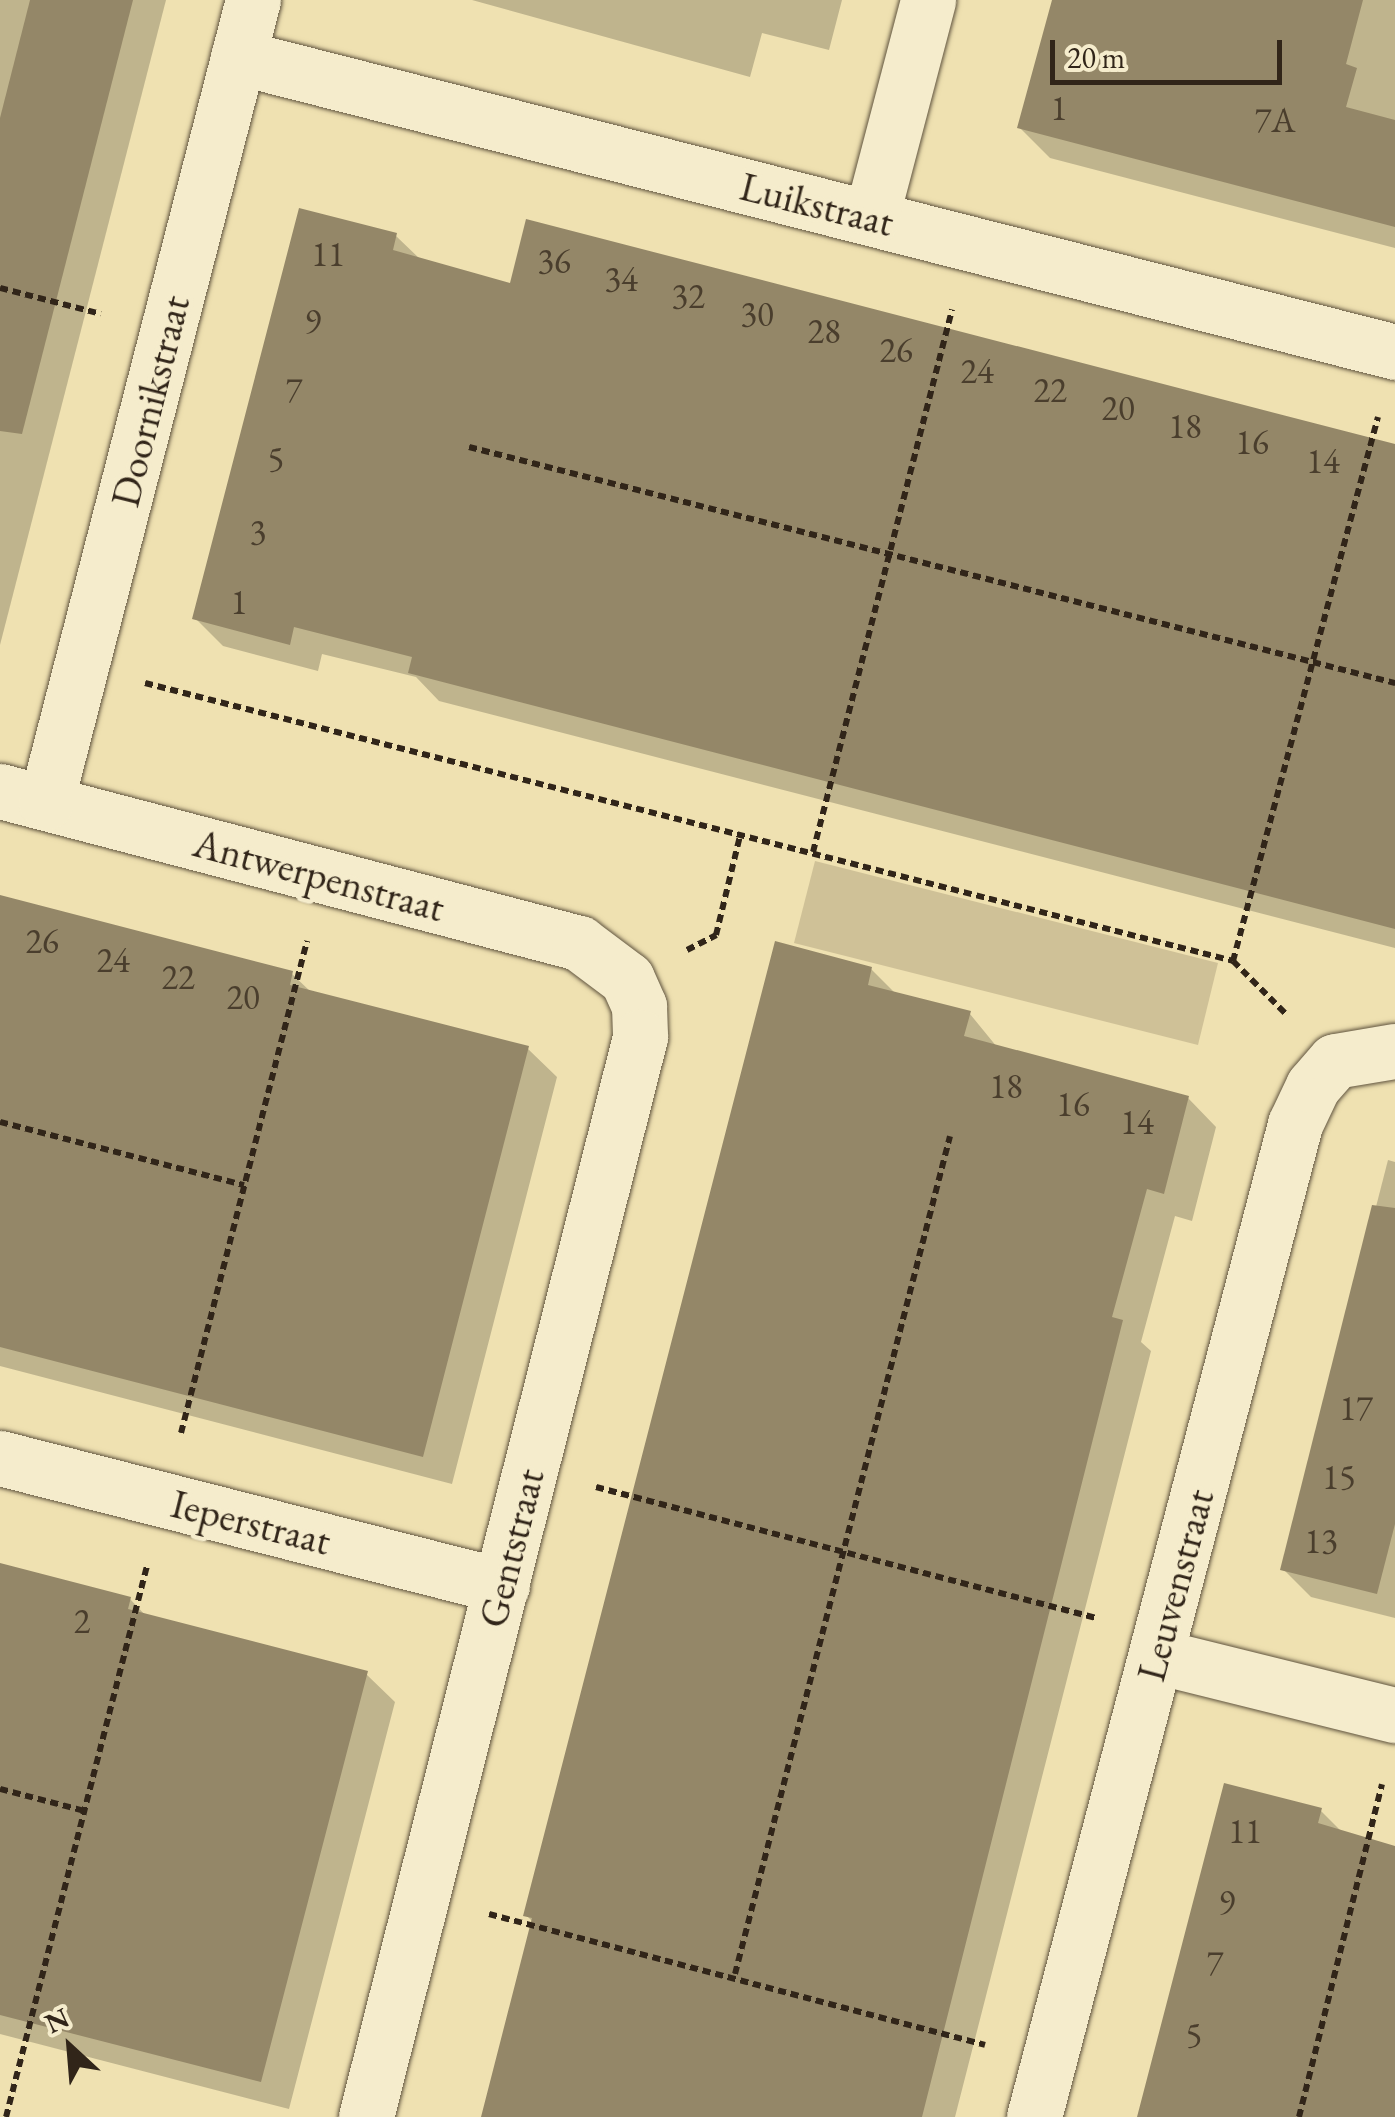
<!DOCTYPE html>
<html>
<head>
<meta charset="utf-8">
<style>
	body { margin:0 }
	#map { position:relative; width:1395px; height:2117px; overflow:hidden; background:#efe1b1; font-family:"EB Garamond",serif }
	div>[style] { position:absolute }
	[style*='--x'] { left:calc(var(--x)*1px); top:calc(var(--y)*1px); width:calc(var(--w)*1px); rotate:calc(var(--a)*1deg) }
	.green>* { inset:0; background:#cfc197 }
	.shadow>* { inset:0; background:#0003 }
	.building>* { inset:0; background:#948768 }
	.path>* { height:6px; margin-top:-3px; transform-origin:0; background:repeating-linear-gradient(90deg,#312519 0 8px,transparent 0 13px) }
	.roads { filter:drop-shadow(0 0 2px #60543f) drop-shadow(0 0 2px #60543f) }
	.minor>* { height:55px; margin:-27.5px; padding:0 27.5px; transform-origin:27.5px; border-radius:27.5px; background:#f5eccc }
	span { translate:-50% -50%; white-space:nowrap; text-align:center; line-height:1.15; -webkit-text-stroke:9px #f5eccc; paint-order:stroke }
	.number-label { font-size:35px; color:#4a3e2d }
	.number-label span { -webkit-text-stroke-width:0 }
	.street-label { font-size:40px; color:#312519 }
	.north { position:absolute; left:20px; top:1997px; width:100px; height:100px; -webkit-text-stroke:8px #f5eccc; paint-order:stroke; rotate:334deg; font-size:28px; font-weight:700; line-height:40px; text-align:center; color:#312519 }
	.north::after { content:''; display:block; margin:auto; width:35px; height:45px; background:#312519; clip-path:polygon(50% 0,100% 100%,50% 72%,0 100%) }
	.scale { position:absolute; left:1050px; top:40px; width:232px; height:45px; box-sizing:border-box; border:5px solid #312519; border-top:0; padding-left:12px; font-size:30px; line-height:35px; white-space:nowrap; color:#312519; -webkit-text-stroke:8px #f5eccc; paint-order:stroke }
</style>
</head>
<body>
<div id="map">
	<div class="green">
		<i style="clip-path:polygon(815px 861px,1218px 963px,1198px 1045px,794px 943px)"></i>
	</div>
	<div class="shadow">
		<i style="clip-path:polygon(0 0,166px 0,0 645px)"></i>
		<i style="clip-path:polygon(472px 0,842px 0,829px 50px,762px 33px,750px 77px)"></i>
		<i style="clip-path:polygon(1054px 0,1395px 0,1395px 248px,1050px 158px,1020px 128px)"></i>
		<i style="clip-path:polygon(396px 236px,421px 260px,511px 286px,1395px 447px,1395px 948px,439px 701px,416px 677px,322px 654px,318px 671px,223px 646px,195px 618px)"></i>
		<i style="clip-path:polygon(0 898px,292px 974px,312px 993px,528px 1049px,557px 1077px,452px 1484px,0 1366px)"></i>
		<i style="clip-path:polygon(871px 969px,897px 995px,970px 1014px,997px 1047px,1188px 1098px,1216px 1127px,1192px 1221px,1175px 1216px,1141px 1342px,1151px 1351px,955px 2117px,484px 2117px,534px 1923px,526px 1915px)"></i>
		<i style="clip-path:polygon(1388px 1160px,1395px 1162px,1395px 1618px,1311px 1597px,1283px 1569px)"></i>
		<i style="clip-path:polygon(0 1565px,130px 1599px,147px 1617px,366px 1674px,395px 1702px,289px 2109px,0 2034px)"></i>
		<i style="clip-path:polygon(1321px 1811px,1343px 1833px,1395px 1848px,1395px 2117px,1140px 2117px)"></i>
	</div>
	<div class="building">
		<i style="clip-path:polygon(30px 0,133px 0,22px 434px,0 431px,0 118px)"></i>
		<i style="clip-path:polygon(1052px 0,1363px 0,1346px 64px,1357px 68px,1346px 107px,1395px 120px,1395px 227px,1017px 128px)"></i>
		<i style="clip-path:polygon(299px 208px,397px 233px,393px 250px,510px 283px,526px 219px,1395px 444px,1395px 929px,408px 673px,412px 657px,294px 627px,290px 645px,192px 619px)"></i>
		<i style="clip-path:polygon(0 895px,293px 971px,290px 985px,529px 1046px,423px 1457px,0 1347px)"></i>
		<i style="clip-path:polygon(775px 941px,872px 967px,868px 985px,971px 1011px,964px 1036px,1189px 1096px,1164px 1194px,1147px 1189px,1112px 1317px,1123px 1320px,922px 2117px,481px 2117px,532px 1918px,523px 1916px)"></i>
		<i style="clip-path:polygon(1372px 1205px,1395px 1208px,1395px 1524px,1377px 1594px,1280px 1570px)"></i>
		<i style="clip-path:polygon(0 1563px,131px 1597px,128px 1609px,368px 1671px,261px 2082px,0 2015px)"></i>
		<i style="clip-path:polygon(1224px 1783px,1322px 1808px,1318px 1823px,1395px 1846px,1395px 2117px,1137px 2117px)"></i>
	</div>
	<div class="path">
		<i style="--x:0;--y:288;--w:104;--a:14.4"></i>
		<i style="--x:469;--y:447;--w:956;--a:14.3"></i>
		<i style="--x:145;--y:683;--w:1123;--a:14.33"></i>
		<i style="--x:1233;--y:961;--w:75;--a:45"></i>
		<i style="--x:813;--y:852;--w:560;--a:-75.62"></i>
		<i style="--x:687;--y:950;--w:33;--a:-27"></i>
		<i style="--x:716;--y:935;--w:102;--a:-76.4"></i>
		<i style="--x:1233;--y:961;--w:563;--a:-75.08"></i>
		<i style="--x:0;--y:1122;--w:252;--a:14.5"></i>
		<i style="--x:181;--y:1433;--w:508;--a:-75.64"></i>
		<i style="--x:596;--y:1487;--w:517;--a:14.68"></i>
		<i style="--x:0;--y:1789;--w:88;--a:14.5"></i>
		<i style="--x:489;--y:1914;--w:513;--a:14.79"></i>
		<i style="--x:735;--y:1974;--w:865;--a:-75.61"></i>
		<i style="--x:6;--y:2117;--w:569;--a:-75.65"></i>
		<i style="--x:1299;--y:2117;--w:343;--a:-76"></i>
	</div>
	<div class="roads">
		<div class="minor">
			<i style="--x:238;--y:57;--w:1194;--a:14.3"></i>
			<i style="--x:871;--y:218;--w:225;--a:-75.3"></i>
			<i style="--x:0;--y:791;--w:599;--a:14.71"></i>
			<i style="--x:579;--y:943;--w:60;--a:36.9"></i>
			<i style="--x:627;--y:979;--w:30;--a:66"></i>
			<i style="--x:639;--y:1006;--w:31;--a:88"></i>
			<i style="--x:640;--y:1037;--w:1114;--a:104.24"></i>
			<i style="--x:46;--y:802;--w:828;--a:-75.53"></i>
			<i style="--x:0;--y:1458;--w:518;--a:14.3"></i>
			<i style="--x:1156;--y:1656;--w:246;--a:13.9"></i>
			<i style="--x:1034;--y:2117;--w:1027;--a:-75.27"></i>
			<i style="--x:1295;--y:1124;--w:42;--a:-64.7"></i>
			<i style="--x:1313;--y:1086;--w:33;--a:-49"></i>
			<i style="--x:1335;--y:1061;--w:61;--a:-9.5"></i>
		</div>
	</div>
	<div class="number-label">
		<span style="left:1059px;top:108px">1</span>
		<span style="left:1275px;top:120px">7A</span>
		<span style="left:328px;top:254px">11</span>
		<span style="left:554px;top:261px">36</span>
		<span style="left:621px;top:279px">34</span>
		<span style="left:688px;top:296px">32</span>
		<span style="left:757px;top:314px">30</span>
		<span style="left:313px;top:321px">9</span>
		<span style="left:824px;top:331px">28</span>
		<span style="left:896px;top:350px">26</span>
		<span style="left:977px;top:371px">24</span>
		<span style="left:294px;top:390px">7</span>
		<span style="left:1050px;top:390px">22</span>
		<span style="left:1118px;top:408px">20</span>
		<span style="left:1185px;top:426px">18</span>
		<span style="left:1252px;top:442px">16</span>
		<span style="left:276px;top:459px">5</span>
		<span style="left:1323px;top:461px">14</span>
		<span style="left:258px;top:532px">3</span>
		<span style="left:239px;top:602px">1</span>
		<span style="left:42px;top:941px">26</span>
		<span style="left:113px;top:960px">24</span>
		<span style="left:178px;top:977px">22</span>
		<span style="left:243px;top:997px">20</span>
		<span style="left:1006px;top:1086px">18</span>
		<span style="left:1073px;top:1104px">16</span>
		<span style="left:1137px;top:1122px">14</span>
		<span style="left:1356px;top:1408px">17</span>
		<span style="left:1339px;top:1477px">15</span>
		<span style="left:1321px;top:1541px">13</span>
		<span style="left:82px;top:1621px">2</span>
		<span style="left:1245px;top:1831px">11</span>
		<span style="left:1227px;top:1902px">9</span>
		<span style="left:1215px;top:1963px">7</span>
		<span style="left:1194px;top:2035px">5</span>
	</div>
	<div class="street-label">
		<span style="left:817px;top:204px;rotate:14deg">Luikstraat</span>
		<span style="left:150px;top:401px;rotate:-76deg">Doornikstraat</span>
		<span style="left:319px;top:875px;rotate:15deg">Antwerpenstraat</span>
		<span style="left:251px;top:1522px;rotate:14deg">Ieperstraat</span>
		<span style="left:511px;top:1548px;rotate:-76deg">Gentstraat</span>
		<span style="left:1175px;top:1585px;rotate:-75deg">Leuvenstraat</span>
	</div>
	<div class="north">N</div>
	<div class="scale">20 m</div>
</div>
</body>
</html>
